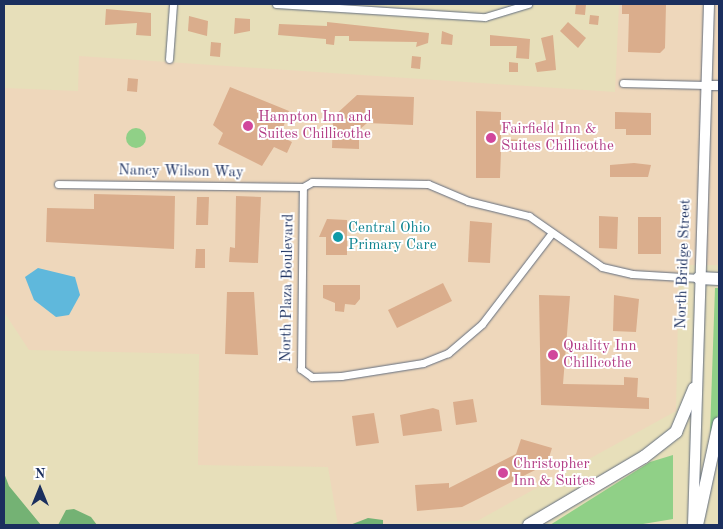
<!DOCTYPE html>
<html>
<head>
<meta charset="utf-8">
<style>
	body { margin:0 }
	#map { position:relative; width:723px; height:529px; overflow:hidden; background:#e7dfba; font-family:"Old Standard TT",serif }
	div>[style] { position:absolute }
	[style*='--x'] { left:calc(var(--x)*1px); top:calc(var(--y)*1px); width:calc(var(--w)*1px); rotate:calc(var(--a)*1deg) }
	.built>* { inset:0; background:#eed7bb }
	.green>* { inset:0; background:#90d087 }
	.round { border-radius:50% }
	.forest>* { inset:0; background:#74b274 }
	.water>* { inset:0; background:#5fb8dc }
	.building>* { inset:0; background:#daad8c }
	.roads { filter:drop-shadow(0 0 1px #626d7e) drop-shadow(0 0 1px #626d7e) }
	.minor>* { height:7px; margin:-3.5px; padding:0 3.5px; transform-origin:3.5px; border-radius:3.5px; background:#fff }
	.tertiary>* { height:9px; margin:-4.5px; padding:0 4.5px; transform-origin:4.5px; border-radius:4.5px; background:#fff }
	.secondary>* { height:10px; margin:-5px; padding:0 5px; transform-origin:5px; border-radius:5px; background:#fff }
	.motorway>* { height:12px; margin:-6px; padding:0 6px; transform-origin:6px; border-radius:6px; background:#fff }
	.dots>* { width:14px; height:14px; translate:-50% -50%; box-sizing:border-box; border:2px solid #fff; border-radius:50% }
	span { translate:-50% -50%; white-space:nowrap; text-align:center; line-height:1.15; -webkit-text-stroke:4px #fff; paint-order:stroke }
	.hotel-label { font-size:15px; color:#b23c85 }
	.left { translate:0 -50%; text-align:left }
	.street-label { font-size:15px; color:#1b2f5e }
	.culture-label { font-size:15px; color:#0d838f }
	.frame { position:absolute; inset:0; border:5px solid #1b2f5e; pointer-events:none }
	.north { position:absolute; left:15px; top:464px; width:50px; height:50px; -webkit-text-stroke:4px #fff; paint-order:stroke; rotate:0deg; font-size:14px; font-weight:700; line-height:20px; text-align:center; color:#1b2f5e }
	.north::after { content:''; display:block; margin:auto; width:18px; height:22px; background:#1b2f5e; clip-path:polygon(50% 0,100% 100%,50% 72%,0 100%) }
</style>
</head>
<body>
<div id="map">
	<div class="built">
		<i style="clip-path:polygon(619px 4px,719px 4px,719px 265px,679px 265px,676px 411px,477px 521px,338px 525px,328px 467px,198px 465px,199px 354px,29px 350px,4px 312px,4px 88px,78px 91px,79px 56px,615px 92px)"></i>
	</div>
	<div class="green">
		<i class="round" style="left:126px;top:128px;width:20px;height:20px"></i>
		<i style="clip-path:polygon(715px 288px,719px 288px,719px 413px,710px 433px)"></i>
		<i style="clip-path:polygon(673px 455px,673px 519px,637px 525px,550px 525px,650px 462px)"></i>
	</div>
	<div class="forest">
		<i style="clip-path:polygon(4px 473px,9px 486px,41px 525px,4px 525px)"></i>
		<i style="clip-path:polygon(74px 509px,91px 517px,97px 525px,58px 525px,66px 510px)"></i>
		<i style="clip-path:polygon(368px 518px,383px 520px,383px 525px,350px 525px)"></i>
	</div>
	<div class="water">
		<i style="clip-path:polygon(38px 268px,75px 277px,80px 295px,69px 315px,56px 317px,34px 300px,25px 277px)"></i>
	</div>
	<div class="building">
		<i style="clip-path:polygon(576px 4px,586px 4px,585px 15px,575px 14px)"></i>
		<i style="clip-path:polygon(622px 4px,666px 4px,665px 48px,660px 53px,628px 52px,629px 14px,622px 14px)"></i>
		<i style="clip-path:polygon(106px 9px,151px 13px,151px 36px,136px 35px,137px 23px,105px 25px)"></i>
		<i style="clip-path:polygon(590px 15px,599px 16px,598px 25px,589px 24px)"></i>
		<i style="clip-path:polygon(189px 16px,208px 21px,207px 36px,188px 31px)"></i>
		<i style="clip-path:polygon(235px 18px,250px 19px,250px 31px,234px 34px)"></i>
		<i style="clip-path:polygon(327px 22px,429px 33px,428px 43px,416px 47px,417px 42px,349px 41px,349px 36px,335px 36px,334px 45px,326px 44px,326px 39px,278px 35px,279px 24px,327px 26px)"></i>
		<i style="clip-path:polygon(568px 22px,586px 38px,578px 48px,560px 31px)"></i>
		<i style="clip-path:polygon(442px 31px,453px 35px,452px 45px,441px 44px)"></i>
		<i style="clip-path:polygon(490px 35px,530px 39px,529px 59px,516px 58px,517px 46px,490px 46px)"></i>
		<i style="clip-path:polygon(553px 35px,556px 70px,537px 72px,535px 63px,546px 60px,541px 38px)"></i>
		<i style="clip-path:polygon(211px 42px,221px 43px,220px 57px,210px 56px)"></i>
		<i style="clip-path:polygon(412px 56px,421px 57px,420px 69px,411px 68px)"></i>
		<i style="clip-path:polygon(509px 62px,518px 63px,518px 72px,509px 72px)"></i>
		<i style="clip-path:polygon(128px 78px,138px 79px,137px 92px,127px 91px)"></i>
		<i style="clip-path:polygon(230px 87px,289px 111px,280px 136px,292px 142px,287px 153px,274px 147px,262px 166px,218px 144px,223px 133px,213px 125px)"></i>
		<i style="clip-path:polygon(357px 95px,414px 97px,413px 125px,367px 123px,359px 130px,359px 149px,332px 148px,333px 117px)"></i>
		<i style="clip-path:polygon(476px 111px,501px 112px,501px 139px,522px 140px,522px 152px,501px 151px,500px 178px,476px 178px)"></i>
		<i style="clip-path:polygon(615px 112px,651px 113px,651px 135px,626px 135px,626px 129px,615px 129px)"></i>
		<i style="clip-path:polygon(634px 163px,651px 165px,648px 177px,610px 177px,610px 165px)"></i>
		<i style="clip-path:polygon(94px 194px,175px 196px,174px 249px,46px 242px,47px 208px,94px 209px)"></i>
		<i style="clip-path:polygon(236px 196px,261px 197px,258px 263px,229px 262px,230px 247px,235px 248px)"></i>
		<i style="clip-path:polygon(197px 197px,209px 197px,208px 225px,196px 225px)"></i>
		<i style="clip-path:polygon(599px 216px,618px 217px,617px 249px,599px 248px)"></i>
		<i style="clip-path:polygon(638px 217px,661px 217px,661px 254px,638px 254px)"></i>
		<i style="clip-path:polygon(327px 219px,347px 220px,347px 255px,326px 255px,326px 237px,319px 237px)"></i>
		<i style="clip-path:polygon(470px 221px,492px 223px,490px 263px,468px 262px)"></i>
		<i style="clip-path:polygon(196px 249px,205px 249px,205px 268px,195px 268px)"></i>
		<i style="clip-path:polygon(443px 283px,452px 301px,397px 328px,388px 310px)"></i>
		<i style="clip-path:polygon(323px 285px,360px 285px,360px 299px,355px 305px,345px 304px,344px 312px,335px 311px,335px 303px,323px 298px)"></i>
		<i style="clip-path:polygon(227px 292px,254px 292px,258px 355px,225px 354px)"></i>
		<i style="clip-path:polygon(539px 295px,570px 296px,563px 384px,624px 385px,624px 377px,638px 378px,637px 397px,649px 398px,649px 409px,541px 405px)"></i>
		<i style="clip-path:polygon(614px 295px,639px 299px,636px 332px,613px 331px)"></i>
		<i style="clip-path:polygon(473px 399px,477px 422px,456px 425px,453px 402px)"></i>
		<i style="clip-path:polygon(433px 408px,439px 410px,442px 431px,403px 436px,400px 415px)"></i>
		<i style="clip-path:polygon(374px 413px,379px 443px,356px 446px,352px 416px)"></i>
		<i style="clip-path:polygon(521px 439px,552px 448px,547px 464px,462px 507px,417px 511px,415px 485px,449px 483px,449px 488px,516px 454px)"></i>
	</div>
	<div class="roads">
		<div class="minor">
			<i style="--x:276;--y:4;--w:209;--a:3.6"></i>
			<i style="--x:485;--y:17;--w:45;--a:-16.8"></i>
			<i style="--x:169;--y:59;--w:55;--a:-85.8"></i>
			<i style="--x:623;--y:83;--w:83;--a:1.4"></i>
			<i style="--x:58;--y:184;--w:245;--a:0.7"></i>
			<i style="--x:551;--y:234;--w:113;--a:127.5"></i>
			<i style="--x:482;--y:324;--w:45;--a:139.5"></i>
			<i style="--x:448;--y:353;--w:27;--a:158"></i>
			<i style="--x:423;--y:363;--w:83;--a:171"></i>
			<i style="--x:341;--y:376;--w:29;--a:178"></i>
			<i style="--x:312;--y:377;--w:14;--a:-144"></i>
			<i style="--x:301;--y:369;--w:182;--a:-89.4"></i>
			<i style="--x:303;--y:187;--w:10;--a:-29"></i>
			<i style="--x:312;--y:182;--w:116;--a:1"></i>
			<i style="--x:428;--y:184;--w:43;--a:23"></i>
			<i style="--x:468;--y:201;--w:63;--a:13.8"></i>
			<i style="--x:529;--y:216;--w:89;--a:34.9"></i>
			<i style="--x:602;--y:267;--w:31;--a:13"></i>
			<i style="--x:632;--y:274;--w:67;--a:3.4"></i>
		</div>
		<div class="tertiary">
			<i style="--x:706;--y:85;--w:13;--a:0"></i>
		</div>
		<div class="secondary">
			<i style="--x:693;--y:525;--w:521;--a:-88.24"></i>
		</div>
		<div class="motorway">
			<i style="--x:699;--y:278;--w:20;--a:3"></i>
			<i style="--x:529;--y:525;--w:134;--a:-30.6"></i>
			<i style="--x:644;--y:457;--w:41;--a:-38"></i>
			<i style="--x:676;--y:432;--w:47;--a:-67.3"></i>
			<i style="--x:697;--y:525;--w:104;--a:-77.8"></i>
		</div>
	</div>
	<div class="dots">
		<i style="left:248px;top:126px;background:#d1479c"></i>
		<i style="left:491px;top:138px;background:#d1479c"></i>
		<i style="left:338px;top:237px;background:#0f9aa8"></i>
		<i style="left:553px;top:355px;background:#d1479c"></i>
		<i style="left:503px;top:473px;background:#d1479c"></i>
	</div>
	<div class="hotel-label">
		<span class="left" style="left:258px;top:126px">Hampton Inn and<br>Suites Chillicothe</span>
		<span class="left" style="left:501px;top:138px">Fairfield Inn &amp;<br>Suites Chillicothe</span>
		<span class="left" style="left:563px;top:355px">Quality Inn<br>Chillicothe</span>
		<span class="left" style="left:513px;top:473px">Christopher<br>Inn &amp; Suites</span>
	</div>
	<div class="street-label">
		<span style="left:181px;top:172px;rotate:1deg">Nancy Wilson Way</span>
		<span style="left:684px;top:264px;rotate:-88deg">North Bridge Street</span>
		<span style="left:288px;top:288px;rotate:-89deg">North Plaza Boulevard</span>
	</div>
	<div class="culture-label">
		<span class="left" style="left:348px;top:237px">Central Ohio<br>Primary Care</span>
	</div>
	<div class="frame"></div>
	<div class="north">N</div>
</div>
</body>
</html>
